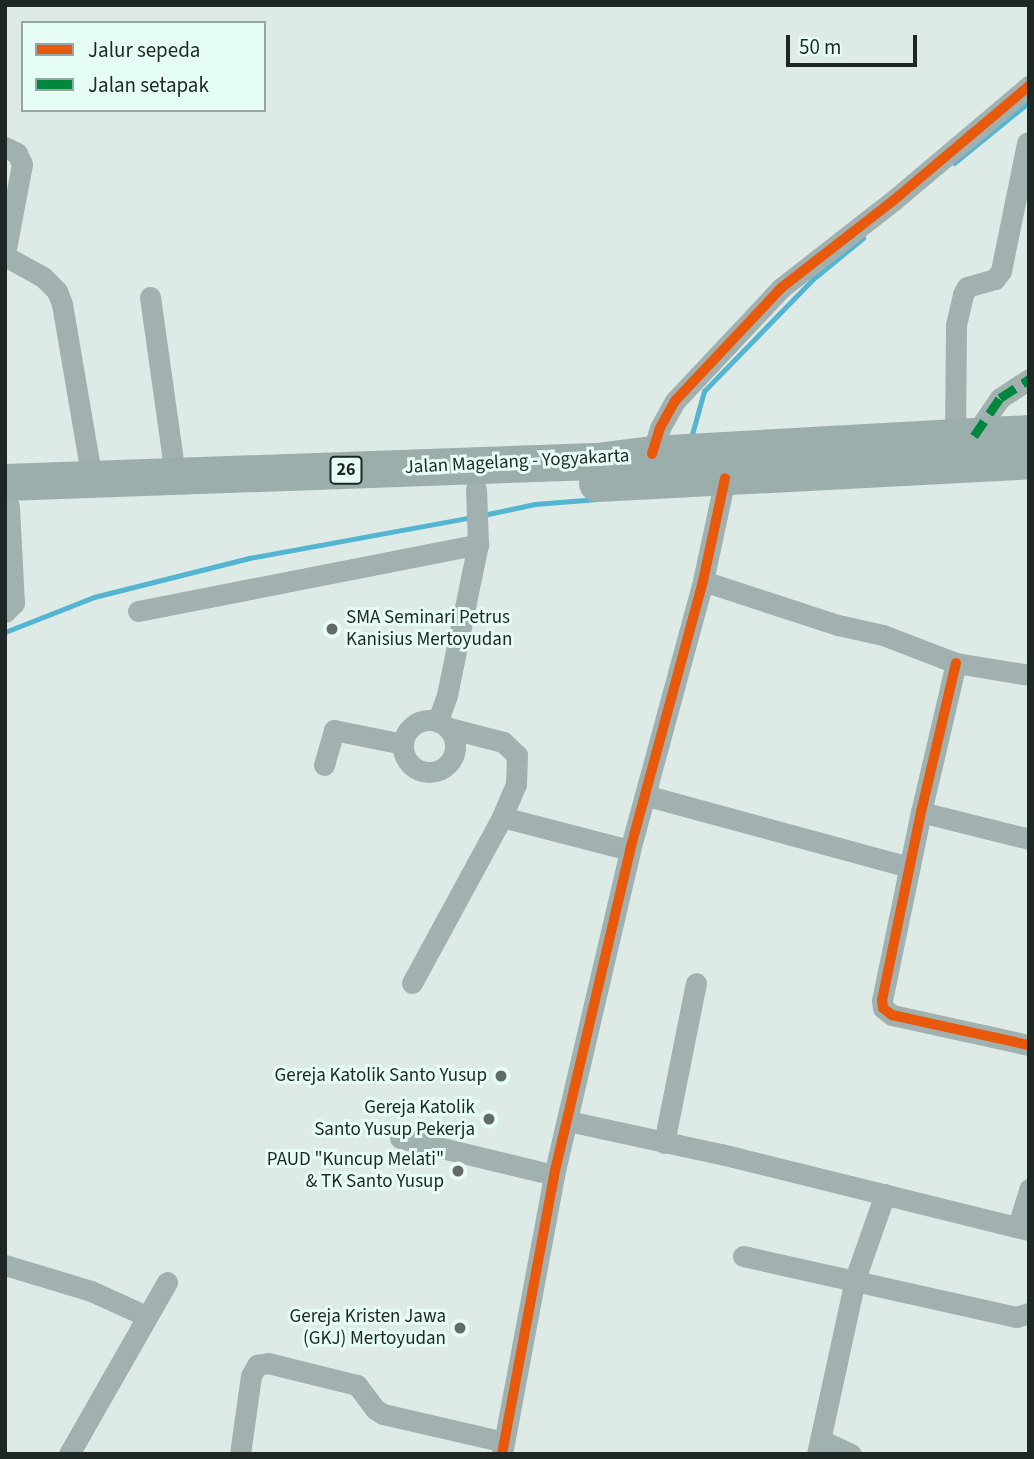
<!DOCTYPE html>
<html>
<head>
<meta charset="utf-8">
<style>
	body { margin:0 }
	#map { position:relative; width:1034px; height:1459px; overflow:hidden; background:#ddeae6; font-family:"Source Sans 3",sans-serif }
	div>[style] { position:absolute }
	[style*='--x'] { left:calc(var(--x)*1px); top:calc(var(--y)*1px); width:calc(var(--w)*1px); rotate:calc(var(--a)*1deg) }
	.stream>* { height:5px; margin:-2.5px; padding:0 2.5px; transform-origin:2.5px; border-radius:2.5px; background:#53b5d1 }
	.street>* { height:21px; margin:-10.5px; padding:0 10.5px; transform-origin:10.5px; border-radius:10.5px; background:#a1b1b0 }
	.street>.ring { margin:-10.5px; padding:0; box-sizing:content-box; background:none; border:21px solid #a1b1b0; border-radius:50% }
	.highway>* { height:37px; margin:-18.5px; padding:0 18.5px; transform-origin:18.5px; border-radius:18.5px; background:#9caeac }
	.quiet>* { height:9px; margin-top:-4.5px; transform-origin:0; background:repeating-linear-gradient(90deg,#00873e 0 18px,transparent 0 27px) }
	.cycleway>* { height:10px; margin:-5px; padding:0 5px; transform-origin:5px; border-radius:5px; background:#e8590c }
	.dots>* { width:19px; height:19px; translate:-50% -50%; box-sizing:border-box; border:4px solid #e5fdf4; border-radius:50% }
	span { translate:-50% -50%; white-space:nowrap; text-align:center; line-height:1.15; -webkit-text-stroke:6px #e5fdf4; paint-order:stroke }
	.shield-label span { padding:2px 5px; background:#e5fdf4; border:2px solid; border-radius:5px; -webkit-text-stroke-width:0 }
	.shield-label { font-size:18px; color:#1f2724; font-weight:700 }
	.street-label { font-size:19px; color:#1f2724 }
	.poi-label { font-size:19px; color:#1f2724 }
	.left { translate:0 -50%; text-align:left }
	.right { translate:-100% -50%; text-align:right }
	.frame { position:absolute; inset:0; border:7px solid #1f2724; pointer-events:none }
	.legend { position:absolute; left:21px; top:21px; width:245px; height:91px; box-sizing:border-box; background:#e5fdf4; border:2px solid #96a7a1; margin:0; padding:9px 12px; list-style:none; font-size:21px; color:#1f2724 }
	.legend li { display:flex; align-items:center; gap:14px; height:35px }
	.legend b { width:35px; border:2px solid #96a7a1 }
	.scale { position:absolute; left:786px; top:35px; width:131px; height:32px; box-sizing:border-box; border:4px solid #1f2724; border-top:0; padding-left:9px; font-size:21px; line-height:24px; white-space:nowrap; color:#1f2724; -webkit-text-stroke:5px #e5fdf4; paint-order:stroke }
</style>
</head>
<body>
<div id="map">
	<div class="stream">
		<i style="--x:954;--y:163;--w:97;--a:-39.1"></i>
		<i style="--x:691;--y:438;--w:49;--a:-74.5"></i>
		<i style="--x:704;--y:391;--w:156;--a:-45.8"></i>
		<i style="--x:813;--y:279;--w:65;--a:-39.4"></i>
		<i style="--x:483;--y:515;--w:53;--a:-11.9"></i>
		<i style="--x:535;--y:504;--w:63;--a:-4.5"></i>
		<i style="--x:5;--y:632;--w:96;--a:-21.5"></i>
		<i style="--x:94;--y:597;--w:160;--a:-14.1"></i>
		<i style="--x:249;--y:558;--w:228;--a:-10.4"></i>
	</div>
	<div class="street">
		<i style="--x:5;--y:147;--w:13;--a:27"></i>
		<i style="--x:17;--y:153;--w:12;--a:66"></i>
		<i style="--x:22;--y:164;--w:92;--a:100.7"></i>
		<i style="--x:5;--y:256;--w:43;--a:28.9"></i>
		<i style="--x:43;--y:277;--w:20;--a:45"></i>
		<i style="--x:57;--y:291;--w:14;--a:69"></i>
		<i style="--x:62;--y:304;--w:179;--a:80.3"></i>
		<i style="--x:150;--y:297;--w:179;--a:82"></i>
		<i style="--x:974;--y:436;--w:46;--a:-55.6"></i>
		<i style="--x:1000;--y:398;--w:35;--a:-33"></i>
		<i style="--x:955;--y:438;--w:113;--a:-89.5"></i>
		<i style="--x:956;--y:325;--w:32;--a:-77"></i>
		<i style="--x:963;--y:294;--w:8;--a:-60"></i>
		<i style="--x:967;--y:287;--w:29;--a:-16"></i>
		<i style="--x:995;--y:279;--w:10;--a:-53"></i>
		<i style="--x:1001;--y:271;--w:131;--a:-78.5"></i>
		<i style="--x:652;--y:454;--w:27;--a:-73"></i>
		<i style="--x:660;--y:428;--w:31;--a:-61"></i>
		<i style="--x:675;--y:401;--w:155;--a:-46.8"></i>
		<i style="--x:781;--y:288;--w:143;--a:-37.9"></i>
		<i style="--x:894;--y:200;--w:177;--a:-40.2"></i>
		<i style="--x:703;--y:581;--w:142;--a:18.1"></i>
		<i style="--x:838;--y:625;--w:46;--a:12.5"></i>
		<i style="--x:883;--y:635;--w:78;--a:21"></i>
		<i style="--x:956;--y:663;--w:74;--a:9.3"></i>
		<i style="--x:138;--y:611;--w:347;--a:-11.1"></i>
		<i style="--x:5;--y:612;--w:13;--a:-45"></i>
		<i style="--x:14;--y:603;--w:97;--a:-93"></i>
		<i style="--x:956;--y:663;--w:153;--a:103.2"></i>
		<i style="--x:921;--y:812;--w:192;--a:101.7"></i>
		<i style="--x:882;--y:1000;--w:8;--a:83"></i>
		<i style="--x:883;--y:1008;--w:11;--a:38"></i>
		<i style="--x:892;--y:1015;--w:140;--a:12.4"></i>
		<i class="ring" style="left:403px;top:720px;width:31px;height:31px"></i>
		<i style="--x:438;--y:720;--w:27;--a:-70"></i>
		<i style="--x:447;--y:695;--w:154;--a:-78.4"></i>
		<i style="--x:478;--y:544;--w:55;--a:-92.1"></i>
		<i style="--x:449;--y:728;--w:56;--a:14.5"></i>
		<i style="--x:503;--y:742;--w:19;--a:43"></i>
		<i style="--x:517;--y:755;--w:29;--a:92"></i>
		<i style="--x:516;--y:784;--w:36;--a:113"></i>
		<i style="--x:324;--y:765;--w:36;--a:-74"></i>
		<i style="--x:334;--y:730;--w:70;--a:11.5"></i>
		<i style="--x:648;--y:796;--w:271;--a:15.2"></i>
		<i style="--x:921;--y:812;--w:111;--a:14"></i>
		<i style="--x:412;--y:983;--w:189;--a:-61.5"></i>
		<i style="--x:502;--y:817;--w:132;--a:14.5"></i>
		<i style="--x:568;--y:1121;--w:157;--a:12.2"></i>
		<i style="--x:721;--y:1154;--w:317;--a:13.9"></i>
		<i style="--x:400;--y:1138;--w:158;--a:13.5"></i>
		<i style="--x:664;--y:1143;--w:163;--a:-78.7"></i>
		<i style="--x:1018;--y:1226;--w:39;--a:-73"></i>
		<i style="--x:743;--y:1256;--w:280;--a:12.6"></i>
		<i style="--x:1016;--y:1317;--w:14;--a:-17"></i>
		<i style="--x:5;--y:1265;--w:90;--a:16.8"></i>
		<i style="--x:91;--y:1291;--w:60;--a:24.4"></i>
		<i style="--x:821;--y:1440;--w:33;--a:25"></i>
		<i style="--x:69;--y:1454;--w:198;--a:-60.3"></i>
		<i style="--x:240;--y:1454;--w:79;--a:-82"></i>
		<i style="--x:251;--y:1376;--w:13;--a:-61"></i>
		<i style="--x:257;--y:1365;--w:11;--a:-10"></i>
		<i style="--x:268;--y:1363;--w:92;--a:13.9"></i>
		<i style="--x:357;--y:1385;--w:30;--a:53"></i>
		<i style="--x:375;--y:1409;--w:9;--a:32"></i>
		<i style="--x:383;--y:1414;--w:124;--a:13"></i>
		<i style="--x:502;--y:1454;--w:284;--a:-79.4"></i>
		<i style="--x:554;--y:1175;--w:334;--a:-76.8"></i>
		<i style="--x:630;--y:850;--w:279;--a:-74.8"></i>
		<i style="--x:703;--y:581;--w:105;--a:-77.9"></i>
		<i style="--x:817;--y:1454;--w:179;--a:-77.7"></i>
		<i style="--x:855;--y:1279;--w:90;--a:-70.6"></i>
	</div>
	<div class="highway">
		<i style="--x:5;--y:482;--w:591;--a:-2.04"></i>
		<i style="--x:596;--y:461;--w:56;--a:-7.1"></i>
		<i style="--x:652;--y:454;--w:378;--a:-3.2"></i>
		<i style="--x:597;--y:483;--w:433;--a:-3"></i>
	</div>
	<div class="quiet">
		<i style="--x:974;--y:436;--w:46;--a:-55.6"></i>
		<i style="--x:1000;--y:398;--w:35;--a:-33"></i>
	</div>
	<div class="cycleway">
		<i style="--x:652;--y:454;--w:27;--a:-73"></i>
		<i style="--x:660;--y:428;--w:31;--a:-61"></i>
		<i style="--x:675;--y:401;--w:155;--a:-46.8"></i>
		<i style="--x:781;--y:288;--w:143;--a:-37.9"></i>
		<i style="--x:894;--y:200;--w:177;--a:-40.2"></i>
		<i style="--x:956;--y:663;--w:153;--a:103.2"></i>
		<i style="--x:921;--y:812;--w:192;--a:101.7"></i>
		<i style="--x:882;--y:1000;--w:8;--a:83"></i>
		<i style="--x:883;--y:1008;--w:11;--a:38"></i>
		<i style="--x:892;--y:1015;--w:140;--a:12.4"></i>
		<i style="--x:502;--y:1454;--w:284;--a:-79.4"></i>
		<i style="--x:554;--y:1175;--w:334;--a:-76.8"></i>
		<i style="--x:630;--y:850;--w:279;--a:-74.8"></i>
		<i style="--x:703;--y:581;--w:105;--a:-77.9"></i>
	</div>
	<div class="dots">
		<i style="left:332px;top:629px;background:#626b68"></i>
		<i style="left:501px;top:1076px;background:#626b68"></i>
		<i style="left:489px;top:1119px;background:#626b68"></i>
		<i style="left:458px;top:1171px;background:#626b68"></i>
		<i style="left:460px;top:1328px;background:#626b68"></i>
	</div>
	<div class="shield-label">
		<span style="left:346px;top:470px">26</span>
	</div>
	<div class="street-label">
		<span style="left:517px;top:462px;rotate:-3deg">Jalan Magelang - Yogyakarta</span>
	</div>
	<div class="poi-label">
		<span class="left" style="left:346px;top:629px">SMA Seminari Petrus<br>Kanisius Mertoyudan</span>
		<span class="right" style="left:487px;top:1076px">Gereja Katolik Santo Yusup</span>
		<span class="right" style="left:475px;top:1119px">Gereja Katolik<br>Santo Yusup Pekerja</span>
		<span class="right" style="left:444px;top:1171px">PAUD "Kuncup Melati"<br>&amp; TK Santo Yusup</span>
		<span class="right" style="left:446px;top:1328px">Gereja Kristen Jawa<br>(GKJ) Mertoyudan</span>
	</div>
	<div class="frame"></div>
	<ul class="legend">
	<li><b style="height:9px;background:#e8590c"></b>Jalur sepeda</li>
	<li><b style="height:9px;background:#00873e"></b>Jalan setapak</li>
	</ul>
	<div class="scale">50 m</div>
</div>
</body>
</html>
